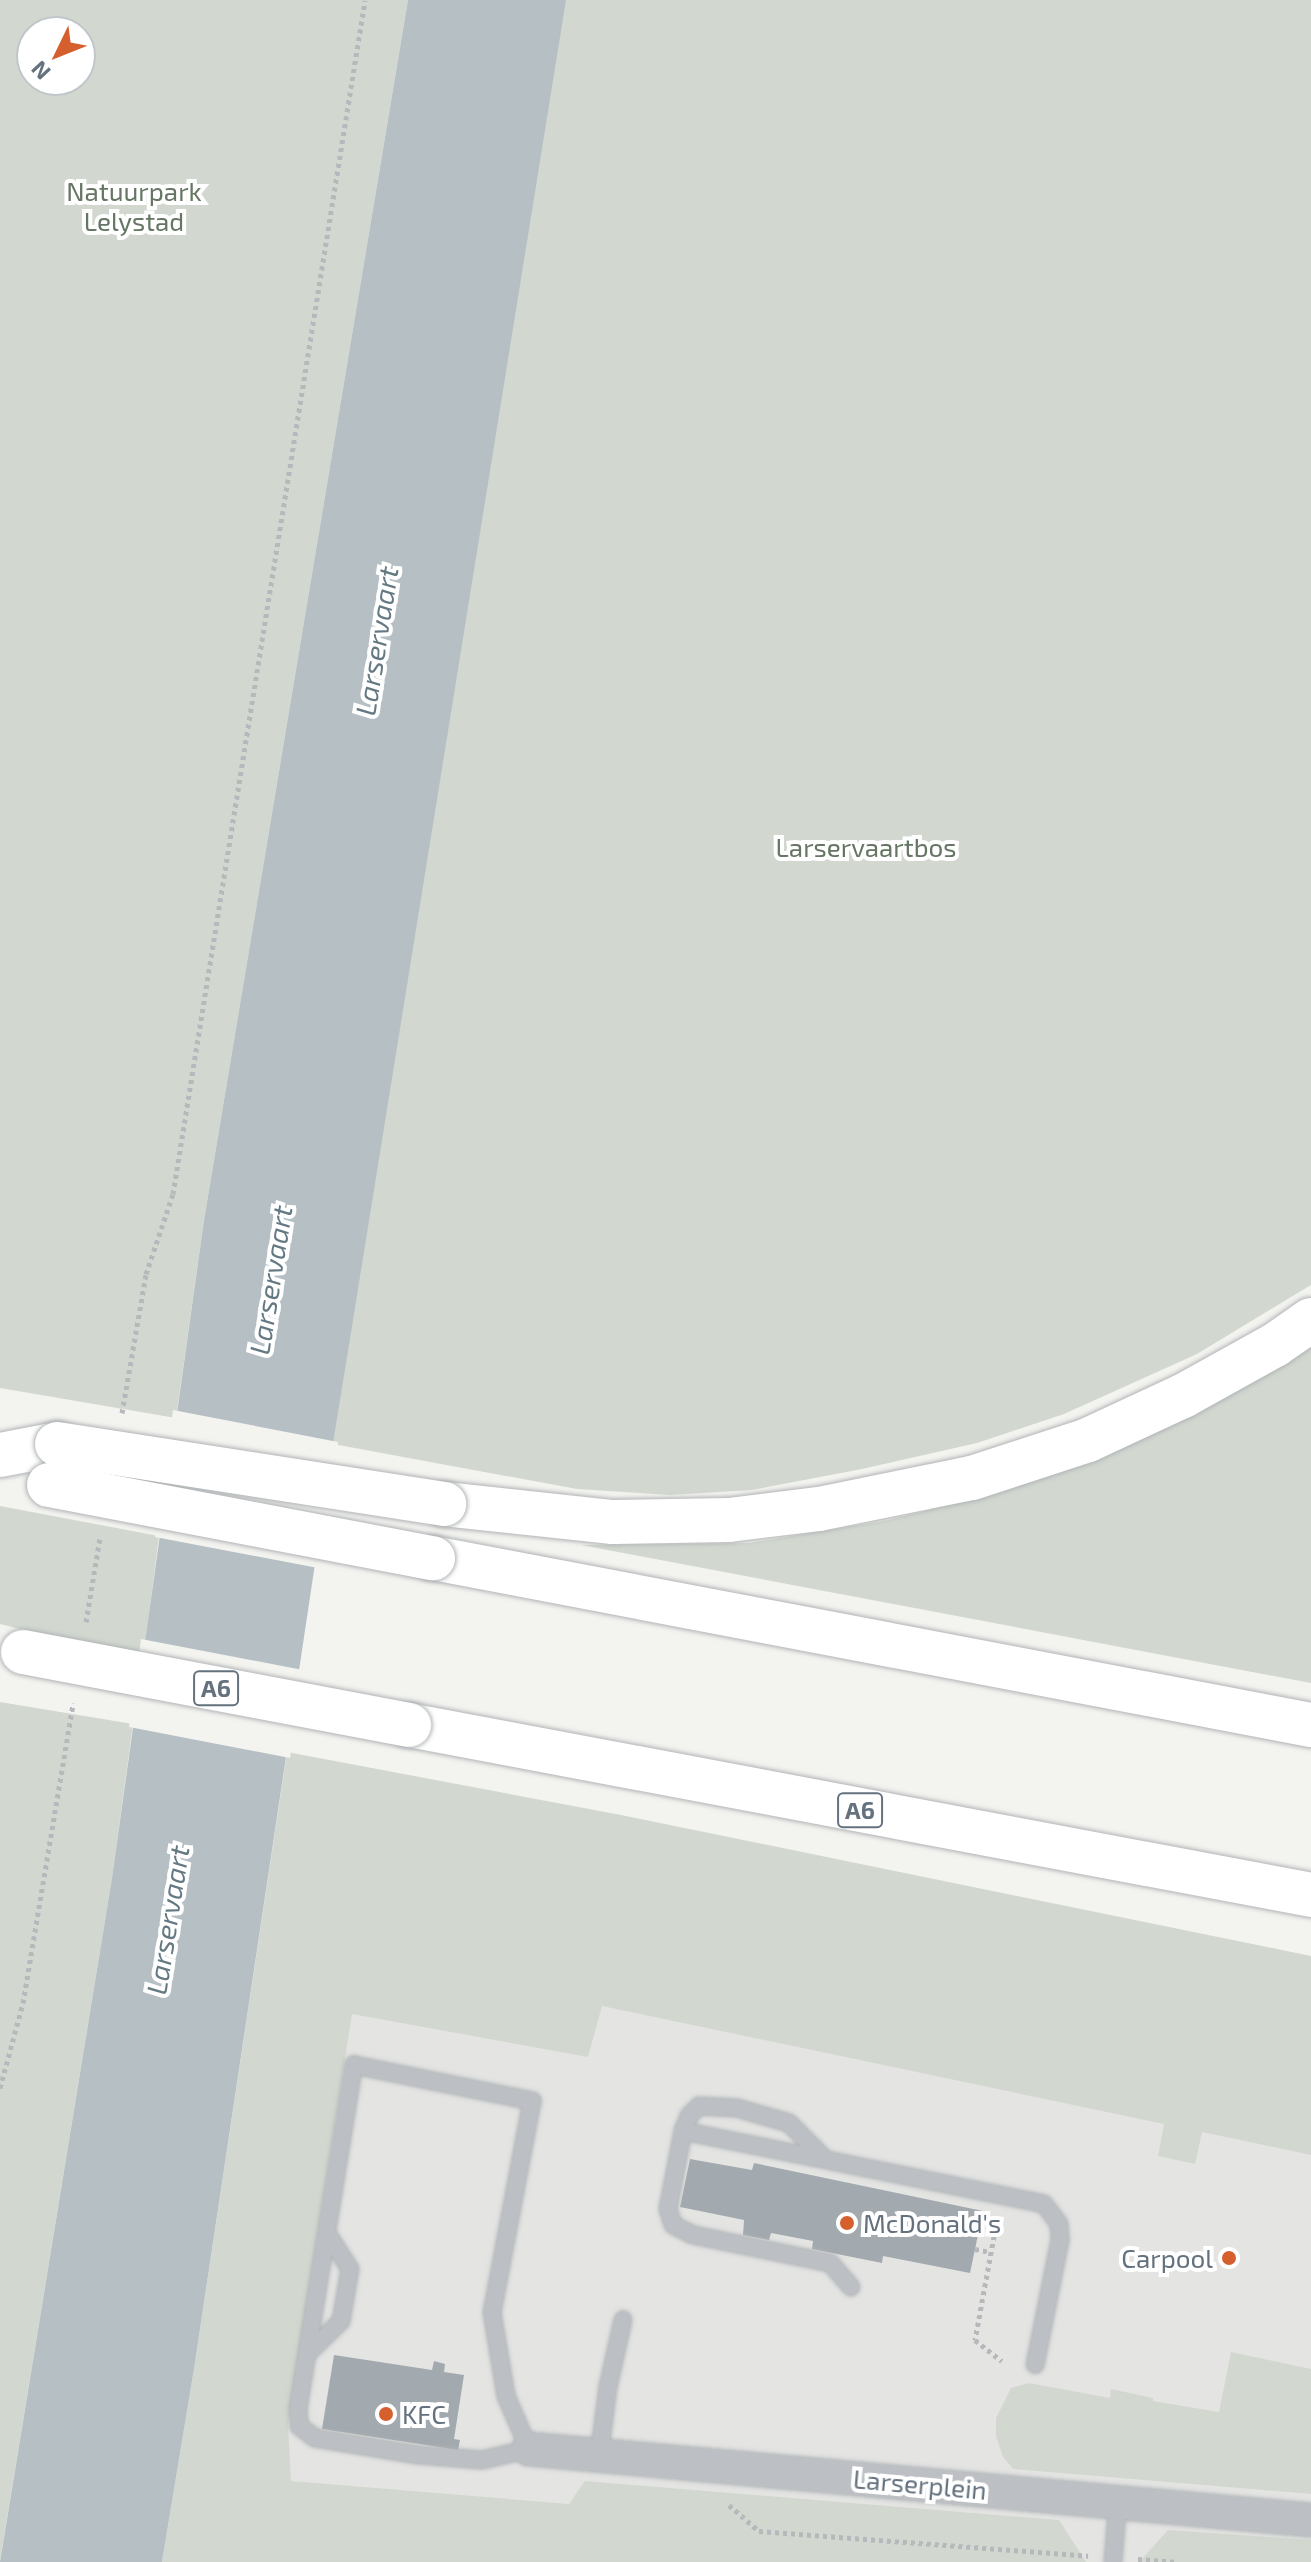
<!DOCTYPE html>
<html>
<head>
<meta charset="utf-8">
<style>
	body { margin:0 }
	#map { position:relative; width:1311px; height:2562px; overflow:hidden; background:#f3f3ef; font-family:"Exo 2",sans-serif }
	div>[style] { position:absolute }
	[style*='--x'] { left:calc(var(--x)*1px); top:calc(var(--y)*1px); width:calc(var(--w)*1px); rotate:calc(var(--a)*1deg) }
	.built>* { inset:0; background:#e4e5e3 }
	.green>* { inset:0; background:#d2d8cf }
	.water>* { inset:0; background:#b5bfc4 }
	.pier>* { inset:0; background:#f3f3ef }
	.building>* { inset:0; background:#a3aaaf }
	.path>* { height:5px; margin-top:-2.5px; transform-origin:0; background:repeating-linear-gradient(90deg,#b6b8bb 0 4px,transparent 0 8px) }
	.roads { filter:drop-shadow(0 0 2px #b1b4b7) drop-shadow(0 0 2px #b1b4b7) }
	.lane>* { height:16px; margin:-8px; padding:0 8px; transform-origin:8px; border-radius:8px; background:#bcbfc3 }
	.street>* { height:32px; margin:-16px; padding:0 16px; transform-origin:16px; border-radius:16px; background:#bcbfc3 }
	.highway>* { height:44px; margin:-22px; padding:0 22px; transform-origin:22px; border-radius:22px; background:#fff }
	.bridges { filter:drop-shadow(0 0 2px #b1b4b7) drop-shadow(0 0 2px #b1b4b7) }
	.highway-bridge>* { height:44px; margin:-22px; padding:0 22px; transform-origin:22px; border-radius:22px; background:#fff }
	.dots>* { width:22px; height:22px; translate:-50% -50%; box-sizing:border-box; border:4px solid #fff; border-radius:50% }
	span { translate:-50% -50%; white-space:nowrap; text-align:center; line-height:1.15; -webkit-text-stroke:8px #fff; paint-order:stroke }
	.shield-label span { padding:2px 6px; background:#fff; border:2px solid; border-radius:6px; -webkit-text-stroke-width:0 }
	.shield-label { font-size:24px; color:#64717e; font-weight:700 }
	.park-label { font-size:26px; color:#657663 }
	.poi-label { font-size:26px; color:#64717e }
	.left { translate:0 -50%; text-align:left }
	.right { translate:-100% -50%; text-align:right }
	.street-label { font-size:26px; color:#64717e }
	.water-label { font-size:28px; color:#657983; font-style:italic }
	.north { position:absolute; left:16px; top:16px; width:80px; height:80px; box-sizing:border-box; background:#fff; border:2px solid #c1c6cb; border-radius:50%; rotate:227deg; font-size:22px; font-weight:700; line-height:32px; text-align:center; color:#64717e }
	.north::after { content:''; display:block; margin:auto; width:28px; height:36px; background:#d5602e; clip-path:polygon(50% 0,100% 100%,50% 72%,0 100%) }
</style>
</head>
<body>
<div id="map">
	<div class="built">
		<i style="clip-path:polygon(306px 1931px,1311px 2142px,1311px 2562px,223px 2562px)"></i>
	</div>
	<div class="green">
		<i style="clip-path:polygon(evenodd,0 0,408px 0,204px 1220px,176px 1418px,0 1388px,0 0,32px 32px,80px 32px,80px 80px,32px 80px,32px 32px)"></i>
		<i style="clip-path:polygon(555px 0,1311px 0,1311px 1285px,1197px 1354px,1064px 1414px,977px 1443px,862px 1469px,752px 1490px,670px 1495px,577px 1489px,333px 1444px)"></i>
		<i style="clip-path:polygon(1311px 1342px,1311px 1683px,581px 1545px,749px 1543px,884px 1521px,995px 1494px,1101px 1459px,1199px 1410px)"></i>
		<i style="clip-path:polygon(0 1506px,159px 1536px,143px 1660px,0 1624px)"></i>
		<i style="clip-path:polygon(0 1702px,133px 1724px,112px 1878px,0 2561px)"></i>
		<i style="clip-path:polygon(287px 1752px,621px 1815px,1311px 1956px,1311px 2155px,1202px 2132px,1195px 2164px,1158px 2156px,1164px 2124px,602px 2006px,588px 2057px,352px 2014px,288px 2423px,291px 2481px,569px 2504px,585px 2481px,1059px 2520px,1086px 2562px,162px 2562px,194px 2369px)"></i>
		<i style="clip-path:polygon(1231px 2352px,1311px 2369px,1311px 2494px,1013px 2469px,1003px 2457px,996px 2436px,996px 2418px,1011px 2388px,1029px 2383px,1110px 2398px,1111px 2389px,1153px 2398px,1153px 2401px,1219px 2412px)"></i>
		<i style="clip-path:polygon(1168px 2530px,1311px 2540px,1311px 2562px,1139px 2562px)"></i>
	</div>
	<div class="water">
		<i style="clip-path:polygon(408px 0,566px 0,333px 1444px,194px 2369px,162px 2562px,0 2562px,112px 1878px,204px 1220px)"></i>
	</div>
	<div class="pier">
		<i style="clip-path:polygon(173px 1410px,338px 1442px,318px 1568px,155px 1537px)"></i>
		<i style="clip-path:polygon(141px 1639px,303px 1670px,290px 1758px,129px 1727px)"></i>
	</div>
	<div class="building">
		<i style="clip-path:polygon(690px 2159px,752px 2170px,754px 2163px,983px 2211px,970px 2273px,883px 2256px,882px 2263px,812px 2249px,813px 2241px,771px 2233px,769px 2240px,743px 2235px,744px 2220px,680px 2207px)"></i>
		<i style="clip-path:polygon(334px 2355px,432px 2370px,434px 2361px,445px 2364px,444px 2372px,464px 2375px,454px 2439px,460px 2440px,458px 2450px,322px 2429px)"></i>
	</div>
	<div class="path">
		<i style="--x:122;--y:1413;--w:141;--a:-80.2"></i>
		<i style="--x:146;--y:1274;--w:84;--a:-71.4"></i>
		<i style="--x:173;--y:1194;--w:1209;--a:-80.86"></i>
		<i style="--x:86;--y:1622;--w:86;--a:-80.6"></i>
		<i style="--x:0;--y:2088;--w:88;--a:-74.9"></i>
		<i style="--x:23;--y:2003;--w:304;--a:-80.5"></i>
		<i style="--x:997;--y:2220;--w:122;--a:100.4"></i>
		<i style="--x:975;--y:2340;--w:34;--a:38"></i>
		<i style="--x:975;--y:2249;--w:15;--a:11"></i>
		<i style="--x:729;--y:2505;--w:40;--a:41"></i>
		<i style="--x:759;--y:2531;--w:330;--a:4.3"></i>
		<i style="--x:1138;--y:2559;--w:40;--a:4.3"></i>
	</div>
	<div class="roads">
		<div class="lane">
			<i style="--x:354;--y:2065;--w:182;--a:11.4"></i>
			<i style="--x:532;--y:2101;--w:215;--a:100.7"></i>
			<i style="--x:492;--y:2312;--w:85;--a:80.5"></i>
			<i style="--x:506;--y:2396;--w:58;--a:66.5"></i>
			<i style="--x:529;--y:2449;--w:48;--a:166.8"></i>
			<i style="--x:482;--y:2460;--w:63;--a:-175.5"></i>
			<i style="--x:419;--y:2455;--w:105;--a:-170.7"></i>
			<i style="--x:315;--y:2438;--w:20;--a:-143"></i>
			<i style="--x:299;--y:2426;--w:17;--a:-93"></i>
			<i style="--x:298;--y:2409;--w:349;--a:-80.8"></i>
			<i style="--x:683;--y:2131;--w:16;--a:-68"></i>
			<i style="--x:689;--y:2116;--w:14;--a:-45"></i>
			<i style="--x:699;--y:2106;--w:38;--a:3"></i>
			<i style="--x:737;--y:2108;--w:54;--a:16.1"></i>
			<i style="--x:789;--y:2123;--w:49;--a:45"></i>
			<i style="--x:851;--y:2287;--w:32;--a:-131"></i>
			<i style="--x:830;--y:2263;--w:140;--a:-168.4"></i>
			<i style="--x:693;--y:2235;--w:22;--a:-153"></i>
			<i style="--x:673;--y:2225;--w:17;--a:-107"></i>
			<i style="--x:668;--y:2209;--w:79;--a:-79.1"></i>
			<i style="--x:683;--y:2131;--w:368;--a:11.4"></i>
			<i style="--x:1044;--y:2204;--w:25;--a:53"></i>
			<i style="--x:1059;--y:2224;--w:16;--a:86"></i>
			<i style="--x:1060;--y:2240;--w:127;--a:101.3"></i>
			<i style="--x:307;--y:2354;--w:47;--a:-44.1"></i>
			<i style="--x:341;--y:2321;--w:53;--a:-80.2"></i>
			<i style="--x:350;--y:2269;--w:43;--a:-122.6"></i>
			<i style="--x:599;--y:2457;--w:71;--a:-82.7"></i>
			<i style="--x:608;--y:2387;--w:69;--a:-77.4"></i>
			<i style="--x:1113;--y:2562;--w:62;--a:-85.4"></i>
		</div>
		<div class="street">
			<i style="--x:529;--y:2449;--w:785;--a:5.19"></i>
		</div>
		<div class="highway">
			<i style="--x:0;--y:1455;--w:58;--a:-10.9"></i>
			<i style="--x:444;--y:1504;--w:170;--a:6.1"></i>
			<i style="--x:613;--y:1522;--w:116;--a:-1"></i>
			<i style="--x:729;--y:1520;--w:91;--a:-7"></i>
			<i style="--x:819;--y:1509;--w:156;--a:-11.5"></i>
			<i style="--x:972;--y:1478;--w:122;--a:-18.1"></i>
			<i style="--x:1088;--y:1440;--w:105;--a:-24.9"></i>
			<i style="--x:1183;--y:1396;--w:105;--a:-29"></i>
			<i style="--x:1275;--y:1345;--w:44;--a:-34.8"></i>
			<i style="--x:433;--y:1558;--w:894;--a:10.77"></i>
			<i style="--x:409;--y:1725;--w:918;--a:10.67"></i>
		</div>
	</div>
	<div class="bridges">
		<div class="highway-bridge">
			<i style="--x:57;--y:1444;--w:392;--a:8.8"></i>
			<i style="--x:49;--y:1485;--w:391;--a:10.8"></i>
			<i style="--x:23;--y:1652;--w:393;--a:10.7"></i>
		</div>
	</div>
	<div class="dots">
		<i style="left:847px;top:2223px;background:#d5602e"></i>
		<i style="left:1229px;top:2258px;background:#d5602e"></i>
		<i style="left:386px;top:2414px;background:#d5602e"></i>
	</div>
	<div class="shield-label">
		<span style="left:216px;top:1688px">A6</span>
		<span style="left:860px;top:1810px">A6</span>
	</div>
	<div class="park-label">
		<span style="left:134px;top:206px">Natuurpark<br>Lelystad</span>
		<span style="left:866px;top:847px">Larservaartbos</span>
	</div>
	<div class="poi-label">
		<span class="left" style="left:863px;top:2223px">McDonald's</span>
		<span class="right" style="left:1213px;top:2258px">Carpool</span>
		<span class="left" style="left:402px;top:2414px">KFC</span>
	</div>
	<div class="street-label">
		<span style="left:920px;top:2484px;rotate:5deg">Larserplein</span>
	</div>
	<div class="water-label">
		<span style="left:376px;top:641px;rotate:-81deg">Larservaart</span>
		<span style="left:270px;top:1280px;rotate:-81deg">Larservaart</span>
		<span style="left:167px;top:1920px;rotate:-81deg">Larservaart</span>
	</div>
	<div class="north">N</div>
</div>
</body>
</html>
